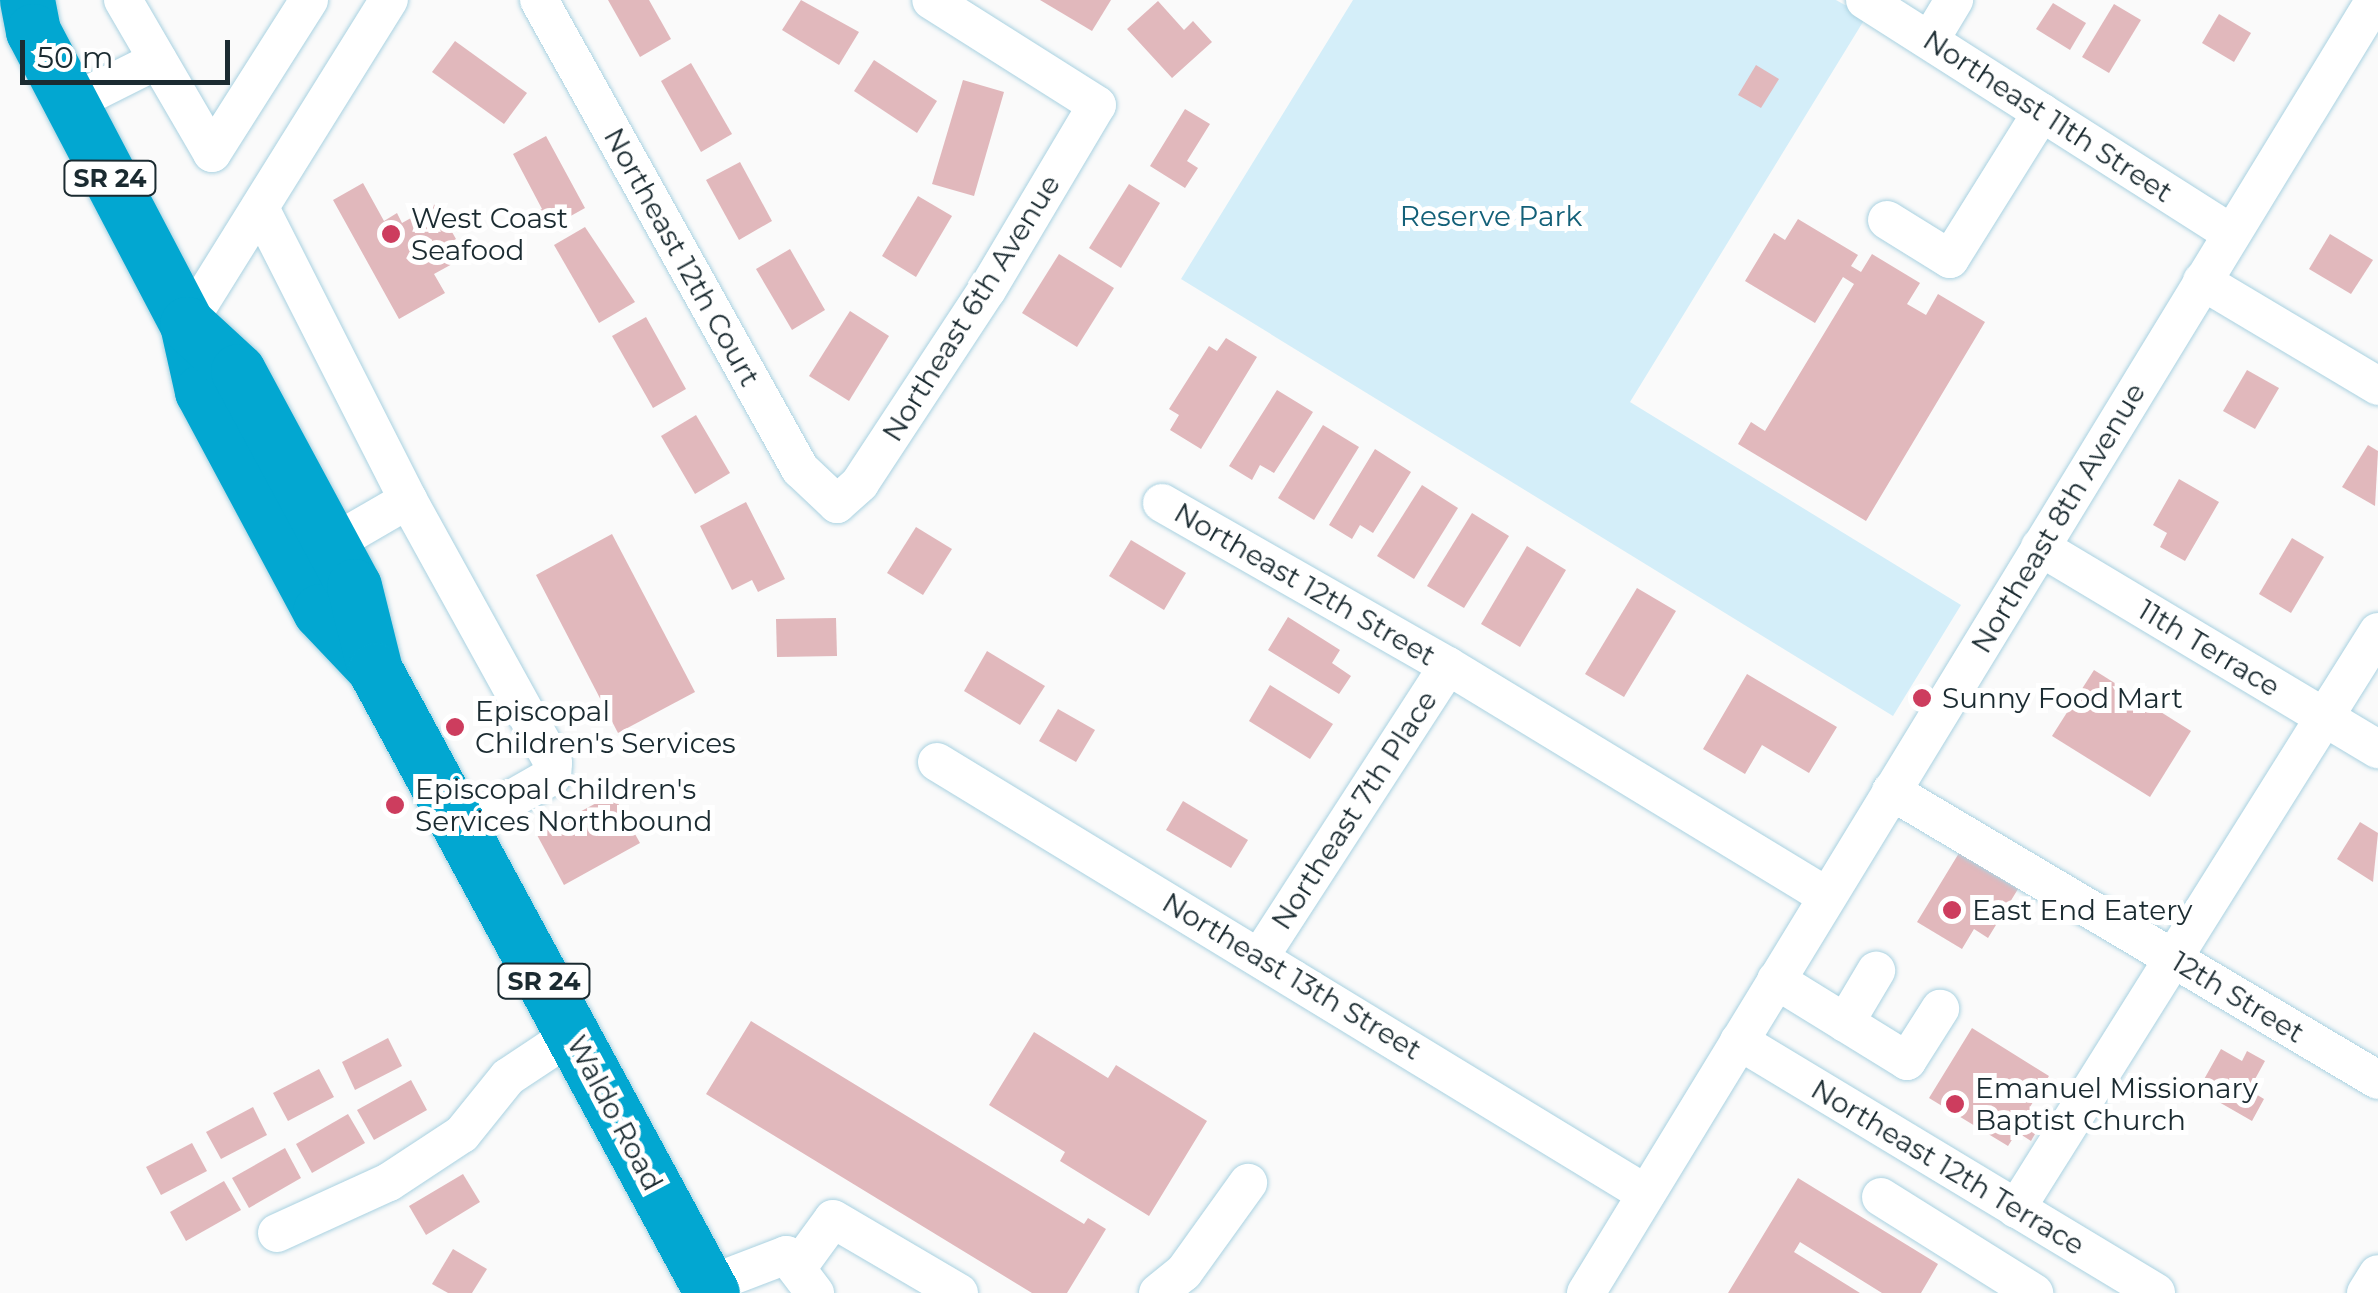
<!DOCTYPE html>
<html>
<head>
<meta charset="utf-8">
<style>
	body { margin:0 }
	#map { position:relative; width:2378px; height:1293px; overflow:hidden; background:#fafafa; font-family:Montserrat,sans-serif }
	div>[style] { position:absolute }
	[style*='--x'] { left:calc(var(--x)*1px); top:calc(var(--y)*1px); width:calc(var(--w)*1px); rotate:calc(var(--a)*1deg) }
	.green>* { inset:0; background:#d4eef9 }
	.building>* { inset:0; background:#e1b8bc }
	.roads { filter:drop-shadow(0 0 2px #aad2e1) drop-shadow(0 0 2px #aad2e1) }
	.minor>* { height:38px; margin:-19px; padding:0 19px; transform-origin:19px; border-radius:19px; background:#fff }
	.highway>* { height:55px; margin:-27.5px; padding:0 27.5px; transform-origin:27.5px; border-radius:27.5px; background:#02a7d1 }
	.dots>* { width:28px; height:28px; translate:-50% -50%; box-sizing:border-box; border:5px solid #fff; border-radius:50% }
	span { translate:-50% -50%; white-space:nowrap; text-align:center; line-height:1.15; -webkit-text-stroke:10px #fff; paint-order:stroke }
	.shield-label span { padding:2px 8px; background:#fff; border:2px solid; border-radius:8px; -webkit-text-stroke-width:0 }
	.shield-label { font-size:25px; color:#1b2b31; font-weight:700 }
	.street-label { font-size:28px; color:#1b2b31 }
	.park-label { font-size:28px; color:#136078 }
	.poi-label { font-size:28px; color:#1b2b31 }
	.left { translate:0 -50%; text-align:left }
	.scale { position:absolute; left:20px; top:40px; width:210px; height:45px; box-sizing:border-box; border:5px solid #1b2b31; border-top:0; padding-left:12px; font-size:30px; line-height:35px; white-space:nowrap; color:#1b2b31; -webkit-text-stroke:8px #fff; paint-order:stroke }
</style>
</head>
<body>
<div id="map">
	<div class="green">
		<i style="clip-path:polygon(1353px 0,1836px 0,1866px 17px,1630px 402px,1961px 605px,1893px 716px,1181px 279px)"></i>
	</div>
	<div class="building">
		<i style="clip-path:polygon(608px 0,649px 0,671px 39px,640px 57px)"></i>
		<i style="clip-path:polygon(801px 0,859px 32px,839px 65px,782px 30px)"></i>
		<i style="clip-path:polygon(1040px 0,1111px 0,1092px 31px)"></i>
		<i style="clip-path:polygon(1158px 1px,1184px 30px,1193px 21px,1212px 42px,1172px 78px,1127px 29px)"></i>
		<i style="clip-path:polygon(2053px 3px,2086px 23px,2070px 50px,2036px 29px)"></i>
		<i style="clip-path:polygon(2114px 4px,2141px 20px,2109px 73px,2082px 57px)"></i>
		<i style="clip-path:polygon(2219px 14px,2251px 33px,2234px 62px,2202px 43px)"></i>
		<i style="clip-path:polygon(455px 41px,527px 93px,504px 124px,432px 72px)"></i>
		<i style="clip-path:polygon(874px 60px,937px 101px,917px 133px,854px 91px)"></i>
		<i style="clip-path:polygon(691px 63px,732px 134px,701px 152px,661px 81px)"></i>
		<i style="clip-path:polygon(1756px 65px,1779px 79px,1761px 108px,1738px 95px)"></i>
		<i style="clip-path:polygon(963px 80px,1004px 92px,974px 196px,932px 184px)"></i>
		<i style="clip-path:polygon(1185px 109px,1210px 124px,1187px 161px,1198px 168px,1185px 188px,1150px 166px)"></i>
		<i style="clip-path:polygon(546px 136px,585px 208px,542px 232px,532px 214px,542px 209px,513px 154px)"></i>
		<i style="clip-path:polygon(740px 162px,772px 221px,739px 240px,706px 180px)"></i>
		<i style="clip-path:polygon(363px 183px,384px 221px,397px 213px,402px 223px,436px 204px,456px 239px,444px 246px,454px 263px,434px 274px,445px 293px,399px 319px,333px 200px)"></i>
		<i style="clip-path:polygon(1129px 184px,1160px 203px,1121px 268px,1089px 248px)"></i>
		<i style="clip-path:polygon(918px 196px,952px 216px,916px 277px,882px 256px)"></i>
		<i style="clip-path:polygon(1798px 219px,1858px 255px,1851px 266px,1861px 272px,1872px 254px,1920px 283px,1907px 304px,1926px 315px,1938px 294px,1985px 322px,1866px 521px,1738px 444px,1751px 422px,1765px 431px,1854px 284px,1843px 277px,1815px 323px,1745px 281px,1774px 233px,1785px 240px)"></i>
		<i style="clip-path:polygon(585px 227px,635px 302px,599px 323px,554px 245px)"></i>
		<i style="clip-path:polygon(2330px 234px,2373px 260px,2351px 294px,2309px 269px)"></i>
		<i style="clip-path:polygon(790px 249px,825px 310px,792px 330px,756px 269px)"></i>
		<i style="clip-path:polygon(1059px 254px,1114px 288px,1077px 347px,1022px 313px)"></i>
		<i style="clip-path:polygon(850px 311px,889px 336px,849px 401px,809px 376px)"></i>
		<i style="clip-path:polygon(646px 317px,686px 389px,653px 408px,612px 336px)"></i>
		<i style="clip-path:polygon(1226px 338px,1257px 357px,1201px 449px,1170px 430px,1179px 415px,1169px 409px,1209px 346px,1217px 351px)"></i>
		<i style="clip-path:polygon(2247px 370px,2279px 388px,2255px 429px,2223px 411px)"></i>
		<i style="clip-path:polygon(1277px 390px,1313px 412px,1274px 473px,1260px 465px,1252px 480px,1229px 466px)"></i>
		<i style="clip-path:polygon(696px 415px,730px 473px,695px 494px,661px 436px)"></i>
		<i style="clip-path:polygon(1323px 425px,1359px 447px,1314px 520px,1278px 498px)"></i>
		<i style="clip-path:polygon(2368px 445px,2378px 451px,2375px 506px,2342px 487px)"></i>
		<i style="clip-path:polygon(1375px 449px,1411px 472px,1373px 533px,1360px 525px,1352px 539px,1329px 525px)"></i>
		<i style="clip-path:polygon(2179px 479px,2219px 502px,2185px 561px,2160px 547px,2167px 533px,2153px 525px)"></i>
		<i style="clip-path:polygon(1422px 485px,1458px 508px,1414px 579px,1377px 556px)"></i>
		<i style="clip-path:polygon(746px 502px,785px 579px,758px 592px,752px 580px,732px 590px,700px 526px)"></i>
		<i style="clip-path:polygon(1472px 513px,1509px 536px,1464px 608px,1427px 586px)"></i>
		<i style="clip-path:polygon(916px 527px,952px 549px,923px 595px,887px 573px)"></i>
		<i style="clip-path:polygon(612px 534px,695px 692px,618px 733px,536px 575px)"></i>
		<i style="clip-path:polygon(2292px 538px,2324px 557px,2291px 613px,2259px 594px)"></i>
		<i style="clip-path:polygon(1131px 540px,1186px 573px,1164px 610px,1109px 576px)"></i>
		<i style="clip-path:polygon(1527px 546px,1566px 570px,1520px 647px,1481px 624px)"></i>
		<i style="clip-path:polygon(1637px 588px,1676px 611px,1624px 697px,1585px 674px)"></i>
		<i style="clip-path:polygon(1288px 617px,1340px 650px,1332px 663px,1351px 676px,1339px 694px,1268px 650px)"></i>
		<i style="clip-path:polygon(836px 618px,837px 656px,777px 657px,776px 619px)"></i>
		<i style="clip-path:polygon(987px 651px,1045px 686px,1020px 725px,964px 691px)"></i>
		<i style="clip-path:polygon(2094px 670px,2191px 731px,2150px 797px,2052px 736px)"></i>
		<i style="clip-path:polygon(1747px 674px,1837px 727px,1809px 773px,1762px 745px,1745px 774px,1703px 749px)"></i>
		<i style="clip-path:polygon(1270px 685px,1333px 724px,1310px 759px,1249px 721px)"></i>
		<i style="clip-path:polygon(1058px 709px,1095px 730px,1076px 762px,1039px 741px)"></i>
		<i style="clip-path:polygon(613px 794px,640px 843px,564px 885px,537px 835px)"></i>
		<i style="clip-path:polygon(1183px 801px,1248px 840px,1231px 868px,1166px 830px)"></i>
		<i style="clip-path:polygon(2360px 822px,2378px 833px,2373px 882px,2337px 859px)"></i>
		<i style="clip-path:polygon(1959px 853px,2018px 889px,1988px 938px,1974px 929px,1962px 949px,1917px 922px)"></i>
		<i style="clip-path:polygon(751px 1021px,1084px 1224px,1088px 1218px,1106px 1229px,1067px 1293px,1032px 1293px,706px 1094px)"></i>
		<i style="clip-path:polygon(1972px 1028px,2049px 1076px,2030px 1107px,2045px 1117px,2031px 1141px,2017px 1132px,2008px 1146px,1929px 1098px)"></i>
		<i style="clip-path:polygon(1034px 1032px,1108px 1078px,1116px 1065px,1207px 1121px,1149px 1216px,1060px 1161px,1065px 1152px,989px 1105px)"></i>
		<i style="clip-path:polygon(388px 1038px,402px 1066px,355px 1090px,342px 1062px)"></i>
		<i style="clip-path:polygon(2221px 1049px,2242px 1061px,2247px 1051px,2265px 1061px,2249px 1090px,2264px 1099px,2252px 1121px,2198px 1090px)"></i>
		<i style="clip-path:polygon(319px 1069px,334px 1097px,288px 1121px,273px 1093px)"></i>
		<i style="clip-path:polygon(411px 1080px,427px 1110px,374px 1140px,357px 1110px)"></i>
		<i style="clip-path:polygon(253px 1107px,267px 1135px,221px 1159px,206px 1132px)"></i>
		<i style="clip-path:polygon(348px 1114px,365px 1143px,312px 1173px,296px 1144px)"></i>
		<i style="clip-path:polygon(192px 1143px,207px 1171px,161px 1195px,146px 1167px)"></i>
		<i style="clip-path:polygon(285px 1148px,301px 1178px,249px 1208px,232px 1178px)"></i>
		<i style="clip-path:polygon(463px 1174px,480px 1202px,426px 1235px,409px 1206px)"></i>
		<i style="clip-path:polygon(1798px 1178px,1938px 1264px,1921px 1293px,1882px 1293px,1800px 1242px,1794px 1252px,1860px 1293px,1728px 1293px)"></i>
		<i style="clip-path:polygon(224px 1181px,241px 1210px,186px 1241px,170px 1212px)"></i>
		<i style="clip-path:polygon(453px 1249px,487px 1269px,472px 1293px,448px 1293px,432px 1284px)"></i>
	</div>
	<div class="roads">
		<div class="minor">
			<i style="--x:123;--y:0;--w:177;--a:59.8"></i>
			<i style="--x:212;--y:153;--w:181;--a:-57.6"></i>
			<i style="--x:539;--y:0;--w:537;--a:60.9"></i>
			<i style="--x:800;--y:469;--w:51;--a:43.4"></i>
			<i style="--x:837;--y:504;--w:31;--a:-42"></i>
			<i style="--x:860;--y:483;--w:231;--a:-56.7"></i>
			<i style="--x:987;--y:290;--w:215;--a:-59.3"></i>
			<i style="--x:1097;--y:105;--w:196;--a:-147.7"></i>
			<i style="--x:1865;--y:0;--w:434;--a:32.5"></i>
			<i style="--x:1930;--y:40;--w:47;--a:-59"></i>
			<i style="--x:70;--y:104;--w:98;--a:-26.6"></i>
			<i style="--x:260;--y:208;--w:327;--a:63.1"></i>
			<i style="--x:408;--y:500;--w:300;--a:61.1"></i>
			<i style="--x:553;--y:763;--w:13;--a:94"></i>
			<i style="--x:552;--y:776;--w:105;--a:150.3"></i>
			<i style="--x:1887;--y:220;--w:74;--a:31.8"></i>
			<i style="--x:1950;--y:259;--w:173;--a:-58"></i>
			<i style="--x:2202;--y:281;--w:205;--a:30.8"></i>
			<i style="--x:187;--y:324;--w:382;--a:-58.1"></i>
			<i style="--x:1162;--y:503;--w:329;--a:29.7"></i>
			<i style="--x:1448;--y:666;--w:443;--a:31.3"></i>
			<i style="--x:332;--y:544;--w:88;--a:-30.1"></i>
			<i style="--x:2040;--y:547;--w:394;--a:30.9"></i>
			<i style="--x:937;--y:762;--w:830;--a:31.35"></i>
			<i style="--x:1891;--y:791;--w:566;--a:30.69"></i>
			<i style="--x:1261;--y:955;--w:344;--a:-57.1"></i>
			<i style="--x:1776;--y:980;--w:154;--a:31.7"></i>
			<i style="--x:1907;--y:1061;--w:62;--a:-57.6"></i>
			<i style="--x:1845;--y:1023;--w:61;--a:-59.2"></i>
			<i style="--x:1739;--y:1041;--w:487;--a:31.1"></i>
			<i style="--x:1881;--y:1197;--w:181;--a:32.1"></i>
			<i style="--x:2016;--y:1209;--w:681;--a:-57.9"></i>
			<i style="--x:277;--y:1233;--w:123;--a:-24.5"></i>
			<i style="--x:389;--y:1182;--w:87;--a:-33.3"></i>
			<i style="--x:462;--y:1134;--w:73;--a:-51.1"></i>
			<i style="--x:508;--y:1077;--w:78;--a:-33.5"></i>
			<i style="--x:798;--y:1267;--w:59;--a:-53.9"></i>
			<i style="--x:833;--y:1219;--w:146;--a:30.4"></i>
			<i style="--x:708;--y:1285;--w:84;--a:-21"></i>
			<i style="--x:786;--y:1255;--w:48;--a:52.7"></i>
			<i style="--x:1158;--y:1293;--w:33;--a:-39"></i>
			<i style="--x:1184;--y:1272;--w:110;--a:-54.3"></i>
			<i style="--x:1586;--y:1293;--w:1515;--a:-58.61"></i>
			<i style="--x:2366;--y:1293;--w:22;--a:-58"></i>
		</div>
		<div class="highway">
			<i style="--x:27;--y:0;--w:32;--a:79"></i>
			<i style="--x:33;--y:31;--w:331;--a:62.3"></i>
			<i style="--x:187;--y:324;--w:69;--a:77.4"></i>
			<i style="--x:202;--y:391;--w:250;--a:61.8"></i>
			<i style="--x:320;--y:611;--w:77;--a:46.6"></i>
			<i style="--x:187;--y:324;--w:69;--a:42.7"></i>
			<i style="--x:238;--y:371;--w:244;--a:61.7"></i>
			<i style="--x:354;--y:586;--w:87;--a:76"></i>
			<i style="--x:375;--y:670;--w:708;--a:61.59"></i>
		</div>
	</div>
	<div class="dots">
		<i style="left:391px;top:234px;background:#cd3d5e"></i>
		<i style="left:1922px;top:698px;background:#cd3d5e"></i>
		<i style="left:455px;top:727px;background:#cd3d5e"></i>
		<i style="left:395px;top:805px;background:#cd3d5e"></i>
		<i style="left:1952px;top:910px;background:#cd3d5e"></i>
		<i style="left:1955px;top:1104px;background:#cd3d5e"></i>
	</div>
	<div class="shield-label">
		<span style="left:110px;top:178px">SR 24</span>
		<span style="left:544px;top:981px">SR 24</span>
	</div>
	<div class="street-label">
		<span style="left:2048px;top:116px;rotate:33deg">Northeast 11th Street</span>
		<span style="left:682px;top:257px;rotate:61deg">Northeast 12th Court</span>
		<span style="left:971px;top:308px;rotate:-58deg">Northeast 6th Avenue</span>
		<span style="left:2058px;top:518px;rotate:-59deg">Northeast 8th Avenue</span>
		<span style="left:1305px;top:584px;rotate:30deg">Northeast 12th Street</span>
		<span style="left:2209px;top:648px;rotate:31deg">11th Terrace</span>
		<span style="left:1354px;top:810px;rotate:-57deg">Northeast 7th Place</span>
		<span style="left:1292px;top:976px;rotate:31deg">Northeast 13th Street</span>
		<span style="left:2238px;top:997px;rotate:31deg">12th Street</span>
		<span style="left:615px;top:1113px;rotate:62deg">Waldo Road</span>
		<span style="left:1948px;top:1167px;rotate:31deg">Northeast 12th Terrace</span>
	</div>
	<div class="park-label">
		<span style="left:1491px;top:216px">Reserve Park</span>
	</div>
	<div class="poi-label">
		<span class="left" style="left:411px;top:234px">West Coast<br>Seafood</span>
		<span class="left" style="left:1942px;top:698px">Sunny Food Mart</span>
		<span class="left" style="left:475px;top:727px">Episcopal<br>Children's Services</span>
		<span class="left" style="left:415px;top:805px">Episcopal Children's<br>Services Northbound</span>
		<span class="left" style="left:1972px;top:910px">East End Eatery</span>
		<span class="left" style="left:1975px;top:1104px">Emanuel Missionary<br>Baptist Church</span>
	</div>
	<div class="scale">50 m</div>
</div>
</body>
</html>
